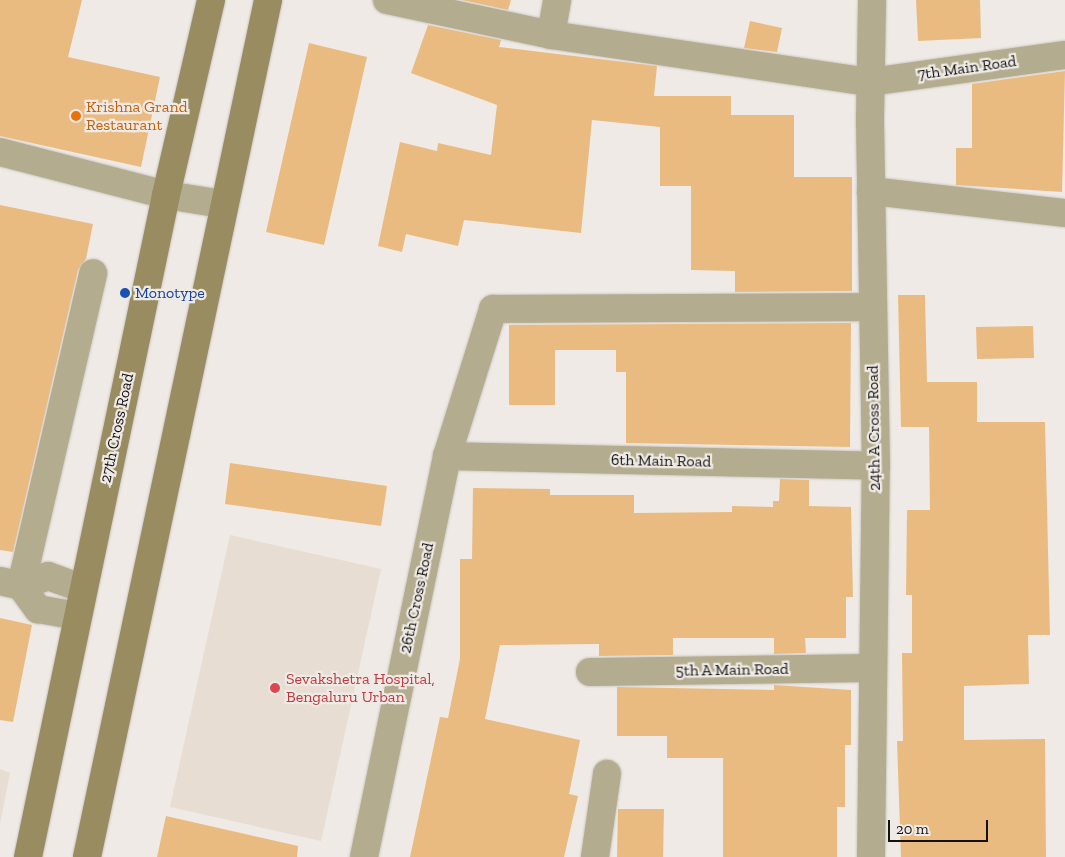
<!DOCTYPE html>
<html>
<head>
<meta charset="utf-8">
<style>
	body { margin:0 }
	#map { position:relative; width:1065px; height:857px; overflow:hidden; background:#efeae5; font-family:"Zilla Slab",serif }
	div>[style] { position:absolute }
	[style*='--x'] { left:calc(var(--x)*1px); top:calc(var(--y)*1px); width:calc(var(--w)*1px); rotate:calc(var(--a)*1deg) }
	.built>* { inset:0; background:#e7ddd2 }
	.building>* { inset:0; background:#eabb81 }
	.roads { filter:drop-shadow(0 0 1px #ccc7c3) drop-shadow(0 0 1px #ccc7c3) }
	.minor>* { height:28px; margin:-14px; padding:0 14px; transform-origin:14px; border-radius:14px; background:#b3ac8e }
	.secondary>* { height:28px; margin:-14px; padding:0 14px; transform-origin:14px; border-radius:14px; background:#988c60 }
	.dots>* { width:14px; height:14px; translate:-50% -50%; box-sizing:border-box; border:2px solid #efeae5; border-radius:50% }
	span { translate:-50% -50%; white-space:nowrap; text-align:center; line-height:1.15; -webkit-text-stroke:4.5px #efeae5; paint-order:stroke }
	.street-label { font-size:16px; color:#141211 }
	.food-label { font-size:16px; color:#c56008 }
	.left { translate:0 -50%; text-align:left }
	.transit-label { font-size:16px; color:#164399 }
	.health-label { font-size:16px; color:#be3a42 }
	.scale { position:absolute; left:888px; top:820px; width:100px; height:22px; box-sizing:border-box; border:2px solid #141211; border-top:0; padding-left:6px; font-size:15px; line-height:18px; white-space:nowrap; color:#141211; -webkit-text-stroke:4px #efeae5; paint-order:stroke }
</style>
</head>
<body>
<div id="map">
	<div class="built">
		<i style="clip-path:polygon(230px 535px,381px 569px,321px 841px,170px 807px)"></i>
		<i style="clip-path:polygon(0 769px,10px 773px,0 824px)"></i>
	</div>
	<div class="building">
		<i style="clip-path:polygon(0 0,82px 0,68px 57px,160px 77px,141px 167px,0 136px)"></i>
		<i style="clip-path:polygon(462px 0,511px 0,508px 10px)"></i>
		<i style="clip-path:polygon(916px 0,980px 0,981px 38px,918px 41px)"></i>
		<i style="clip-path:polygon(750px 21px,782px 28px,777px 52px,744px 48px)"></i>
		<i style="clip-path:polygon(428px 25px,501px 40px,499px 47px,657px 66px,654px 96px,731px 96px,731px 115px,794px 115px,794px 177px,852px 177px,852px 291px,735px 292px,735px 271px,691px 270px,691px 186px,660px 186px,660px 127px,592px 120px,581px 233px,464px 220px,458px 246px,406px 234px,402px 252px,378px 246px,400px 142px,437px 151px,438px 143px,491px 155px,497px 105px,411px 73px)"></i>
		<i style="clip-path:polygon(309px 43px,367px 57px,324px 245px,266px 232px)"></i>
		<i style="clip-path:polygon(1065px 71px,1062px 192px,956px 185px,956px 148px,972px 148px,972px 84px)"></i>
		<i style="clip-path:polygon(0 205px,93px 224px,86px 259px,78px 270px,13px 552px,0 550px)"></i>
		<i style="clip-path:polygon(898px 295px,925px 295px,927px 382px,977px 382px,977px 422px,1045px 422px,1050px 635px,1028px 635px,1029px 684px,964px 686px,964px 740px,1045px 739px,1046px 857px,901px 857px,897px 741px,903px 741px,902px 653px,912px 653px,912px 595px,906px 595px,907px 510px,930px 510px,929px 427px,901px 427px)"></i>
		<i style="clip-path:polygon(851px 323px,850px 447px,626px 443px,626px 372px,616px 372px,616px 350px,555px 350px,555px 405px,509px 405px,509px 325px)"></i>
		<i style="clip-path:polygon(1033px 326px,1034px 358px,977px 359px,976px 327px)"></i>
		<i style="clip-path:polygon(230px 463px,387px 486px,381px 526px,225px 504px)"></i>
		<i style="clip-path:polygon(780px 479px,809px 480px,809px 506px,851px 507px,853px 597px,846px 597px,846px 638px,805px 638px,806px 653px,774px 654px,774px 638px,673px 638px,673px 655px,599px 656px,599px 644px,500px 645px,485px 719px,580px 740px,569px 794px,578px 796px,564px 857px,410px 857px,440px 717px,448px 718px,460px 659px,460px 559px,472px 559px,473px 488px,550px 489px,550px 495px,634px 495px,634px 513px,732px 512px,732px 506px,773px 507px,773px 501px,779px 501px)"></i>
		<i style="clip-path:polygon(0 618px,32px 625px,13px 722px,0 720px)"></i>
		<i style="clip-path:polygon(774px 685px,851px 690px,851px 745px,845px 745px,845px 807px,837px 807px,837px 857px,723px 857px,723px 758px,667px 758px,667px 736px,617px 736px,617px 687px,774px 690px)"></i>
		<i style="clip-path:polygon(618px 809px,664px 809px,663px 857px,617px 857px)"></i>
		<i style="clip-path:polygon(166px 816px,298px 846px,297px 857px,157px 857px)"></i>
	</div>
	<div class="roads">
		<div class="minor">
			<i style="--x:387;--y:0;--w:168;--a:12"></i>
			<i style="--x:551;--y:35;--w:322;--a:8.4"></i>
			<i style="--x:870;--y:82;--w:197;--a:-7.9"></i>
			<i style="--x:551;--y:35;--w:36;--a:-80"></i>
			<i style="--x:0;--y:152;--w:171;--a:14.5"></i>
			<i style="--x:166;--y:195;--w:58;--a:9"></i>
			<i style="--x:871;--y:191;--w:195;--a:6.5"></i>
			<i style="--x:447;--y:456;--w:429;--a:1.3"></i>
			<i style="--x:0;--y:581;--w:22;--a:13"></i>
			<i style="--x:21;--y:586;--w:29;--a:-20"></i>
			<i style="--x:48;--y:576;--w:37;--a:20"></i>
			<i style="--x:21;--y:586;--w:321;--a:-77"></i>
			<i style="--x:21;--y:586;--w:29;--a:54"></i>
			<i style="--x:38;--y:609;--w:40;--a:10"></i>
			<i style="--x:590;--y:672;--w:283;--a:-0.8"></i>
			<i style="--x:364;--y:857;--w:409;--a:-78.3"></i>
			<i style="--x:447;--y:456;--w:154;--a:-72.6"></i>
			<i style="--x:493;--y:309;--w:379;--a:-0.3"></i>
			<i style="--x:595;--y:857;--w:84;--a:-81.8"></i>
			<i style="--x:871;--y:857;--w:391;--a:-89.3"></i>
			<i style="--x:876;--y:466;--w:348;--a:-91"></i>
			<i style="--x:870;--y:118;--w:118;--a:-89"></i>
		</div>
		<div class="secondary">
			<i style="--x:28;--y:857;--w:676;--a:-78.22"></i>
			<i style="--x:166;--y:195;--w:200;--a:-77"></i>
			<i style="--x:87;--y:857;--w:876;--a:-78.07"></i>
		</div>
	</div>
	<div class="dots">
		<i style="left:76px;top:116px;background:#e8710a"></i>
		<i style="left:125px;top:293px;background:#1a4fb4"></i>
		<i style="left:275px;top:688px;background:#e0444e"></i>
	</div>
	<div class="street-label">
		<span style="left:967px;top:68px;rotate:-8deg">7th Main Road</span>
		<span style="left:117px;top:428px;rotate:-78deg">27th Cross Road</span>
		<span style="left:874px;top:428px;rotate:-91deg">24th A Cross Road</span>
		<span style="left:661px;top:461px;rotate:1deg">6th Main Road</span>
		<span style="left:417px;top:598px;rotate:-78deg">26th Cross Road</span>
		<span style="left:732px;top:670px;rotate:-1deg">5th A Main Road</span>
	</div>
	<div class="food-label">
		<span class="left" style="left:86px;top:116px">Krishna Grand<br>Restaurant</span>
	</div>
	<div class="transit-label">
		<span class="left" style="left:135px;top:293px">Monotype</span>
	</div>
	<div class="health-label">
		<span class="left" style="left:286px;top:688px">Sevakshetra Hospital,<br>Bengaluru Urban</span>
	</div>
	<div class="scale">20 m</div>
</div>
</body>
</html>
